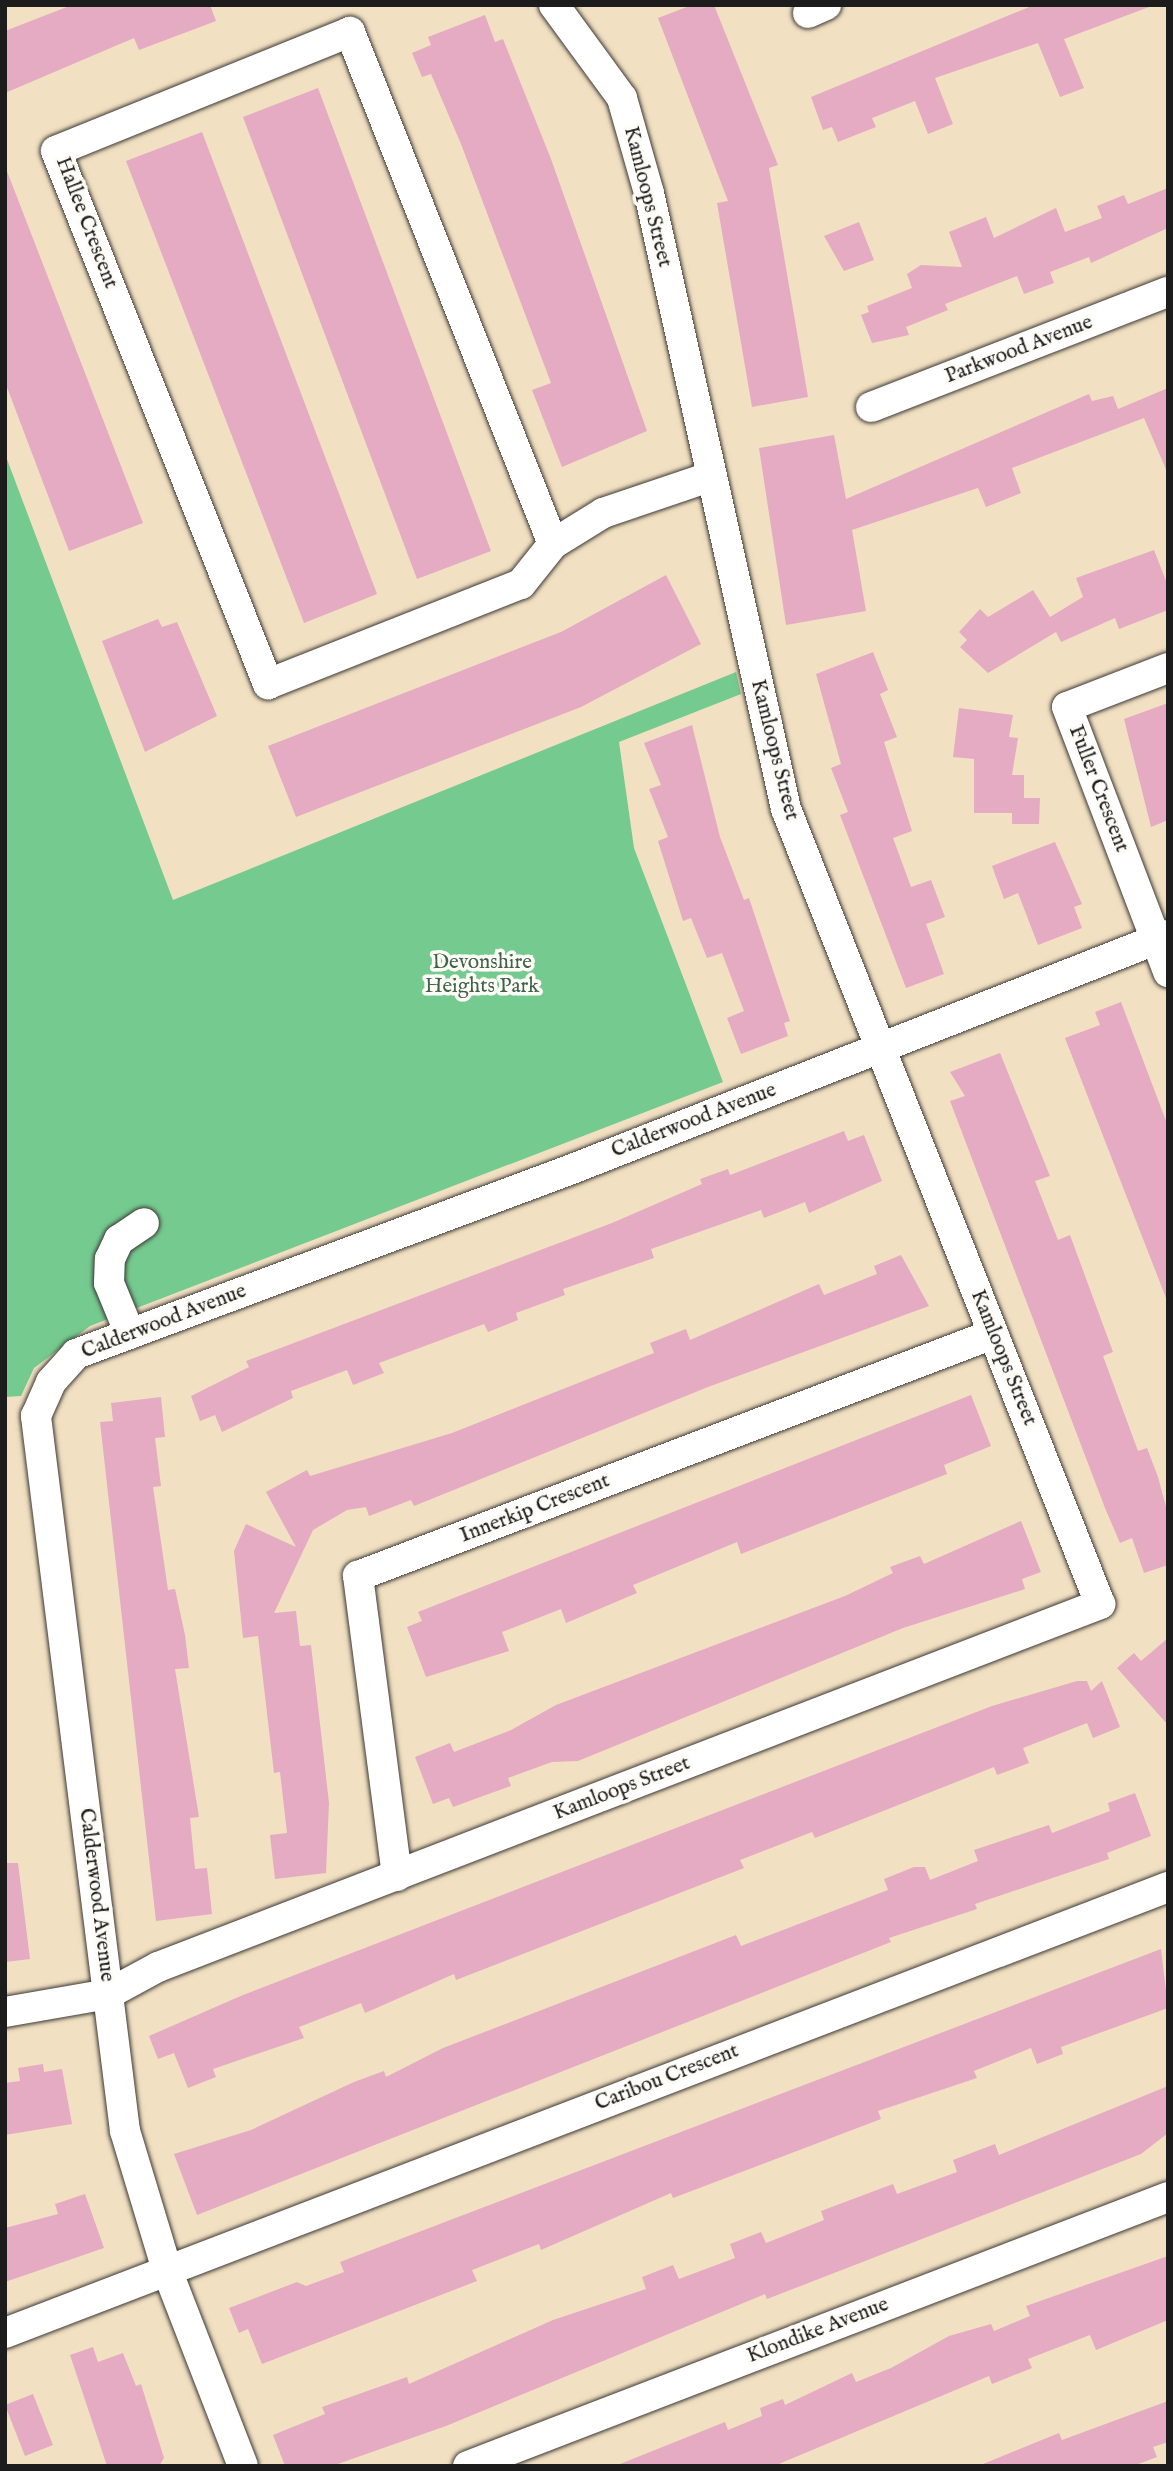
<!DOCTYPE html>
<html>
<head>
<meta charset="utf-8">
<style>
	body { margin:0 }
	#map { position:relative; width:1173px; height:2471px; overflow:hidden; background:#f2e0c2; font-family:"IM FELL English",serif }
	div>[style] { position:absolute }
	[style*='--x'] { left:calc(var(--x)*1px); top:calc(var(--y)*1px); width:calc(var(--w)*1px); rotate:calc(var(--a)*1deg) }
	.green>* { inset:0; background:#75cb8f }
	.building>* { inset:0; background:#e4abc3 }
	.roads { filter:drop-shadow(0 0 2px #3c3935) drop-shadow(0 0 2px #3c3935) }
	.minor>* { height:30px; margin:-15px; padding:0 15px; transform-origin:15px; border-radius:15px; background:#fff }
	span { translate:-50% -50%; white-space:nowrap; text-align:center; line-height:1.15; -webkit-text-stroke:7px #fdfcf7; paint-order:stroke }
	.street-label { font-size:21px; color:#1c1c1c }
	.park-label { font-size:21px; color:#40624a }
	.frame { position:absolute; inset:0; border:7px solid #1c1c1c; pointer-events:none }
</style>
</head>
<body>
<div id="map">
	<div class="green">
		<i style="clip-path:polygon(5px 454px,173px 900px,736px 672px,741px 694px,619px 742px,634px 848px,723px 1082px,90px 1326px,34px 1368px,21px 1396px,5px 1397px)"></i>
	</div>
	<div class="building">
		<i style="clip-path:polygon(72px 5px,210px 5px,216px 21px,139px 50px,134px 38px,5px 93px,5px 31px)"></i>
		<i style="clip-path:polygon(692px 5px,714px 5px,778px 165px,769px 168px,808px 397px,752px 407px,717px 203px,728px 201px,658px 18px)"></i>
		<i style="clip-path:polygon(1034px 5px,1149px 7px,1064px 39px,1084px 88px,1060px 97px,1038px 43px,935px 78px,953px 124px,928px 134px,915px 101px,872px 118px,876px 127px,838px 142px,832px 127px,823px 130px,811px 97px)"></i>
		<i style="clip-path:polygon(485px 15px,495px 42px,503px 39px,551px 159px,647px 431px,562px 467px,532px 390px,551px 383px,461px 144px,431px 74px,422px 77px,412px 53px,431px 45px,428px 37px)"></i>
		<i style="clip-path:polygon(318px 88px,491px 551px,417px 579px,243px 117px)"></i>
		<i style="clip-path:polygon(202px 132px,377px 594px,304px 623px,126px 161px)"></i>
		<i style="clip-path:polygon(5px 166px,143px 523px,69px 551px,5px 382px)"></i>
		<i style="clip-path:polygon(1168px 188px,1168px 228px,1091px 263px,1089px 257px,1050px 272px,1054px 283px,1024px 294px,1017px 276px,945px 304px,948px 310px,906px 327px,909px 335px,872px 343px,861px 315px,869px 312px,867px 306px,912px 288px,907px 274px,921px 265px,962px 267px,949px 232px,986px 217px,994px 238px,1056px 208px,1065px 232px,1102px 218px,1097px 206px,1124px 195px,1128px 204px)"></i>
		<i style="clip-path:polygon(859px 222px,874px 260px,844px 271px,824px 236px)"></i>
		<i style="clip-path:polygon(1168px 388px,1168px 474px,1144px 418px,1012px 468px,1021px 493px,986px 507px,978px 488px,852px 530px,866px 611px,786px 625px,759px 448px,834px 435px,846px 499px,1089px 394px,1092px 401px,1113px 396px,1118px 409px)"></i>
		<i style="clip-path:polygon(1154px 550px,1168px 586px,1168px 610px,1119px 629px,1115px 618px,1061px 642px,1056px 632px,988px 673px,960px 647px,967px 640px,959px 632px,980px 609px,988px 617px,1033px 590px,1050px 617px,1083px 597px,1076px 578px)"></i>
		<i style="clip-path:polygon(666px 575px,701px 644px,581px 707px,296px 817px,268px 746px,561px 632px)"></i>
		<i style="clip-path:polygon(158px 619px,162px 627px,177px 622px,217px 716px,145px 752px,102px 641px)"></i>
		<i style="clip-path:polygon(873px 652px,888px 690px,880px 694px,897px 737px,884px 742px,912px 831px,893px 838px,911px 887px,931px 880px,945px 917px,926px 924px,944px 974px,906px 988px,840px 815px,848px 812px,831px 768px,841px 764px,816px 674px)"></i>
		<i style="clip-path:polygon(1168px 703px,1168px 820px,1151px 827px,1124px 719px)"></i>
		<i style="clip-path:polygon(959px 708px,1013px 715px,1009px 737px,1018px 738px,1012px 775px,1024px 775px,1024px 798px,1040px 798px,1039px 824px,1012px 824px,1012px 813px,974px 813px,974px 759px,953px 757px)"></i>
		<i style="clip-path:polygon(692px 725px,720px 837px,744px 900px,749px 898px,790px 1021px,784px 1023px,788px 1036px,741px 1054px,727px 1018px,744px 1011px,722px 953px,707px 958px,691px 918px,683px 921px,658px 841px,668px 837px,649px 789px,661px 785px,644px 743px)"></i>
		<i style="clip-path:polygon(1055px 842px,1082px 904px,1074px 907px,1082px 928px,1038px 945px,1018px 893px,1004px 899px,992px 866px)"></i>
		<i style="clip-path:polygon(1121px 1002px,1168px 1126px,1166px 1298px,1065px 1038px,1100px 1025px,1095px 1012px)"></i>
		<i style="clip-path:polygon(1000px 1053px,1050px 1176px,1035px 1181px,1058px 1240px,1070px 1235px,1113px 1352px,1103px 1356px,1138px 1451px,1147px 1448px,1158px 1477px,1168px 1514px,1168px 1565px,1144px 1573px,1132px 1538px,1120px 1543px,1105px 1508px,950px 1101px,965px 1096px,950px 1072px)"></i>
		<i style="clip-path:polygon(844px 1131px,848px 1141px,864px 1135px,882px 1181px,809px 1213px,805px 1202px,764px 1218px,761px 1210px,651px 1249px,654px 1258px,563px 1289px,565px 1295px,516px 1313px,518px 1320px,488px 1332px,484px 1324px,379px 1363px,384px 1373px,353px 1385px,347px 1370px,291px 1391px,293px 1398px,222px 1432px,215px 1415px,200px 1421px,191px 1396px,249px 1367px,246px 1361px,612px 1223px,702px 1184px,700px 1179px,728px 1169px,730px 1175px)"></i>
		<i style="clip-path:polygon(901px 1255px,929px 1306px,708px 1387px,414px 1506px,411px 1500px,369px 1516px,366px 1507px,347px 1510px,313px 1530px,274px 1613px,296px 1611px,300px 1646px,311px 1645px,329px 1803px,326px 1873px,275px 1879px,270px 1835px,287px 1833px,280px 1772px,274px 1773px,258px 1636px,243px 1638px,234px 1551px,246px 1524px,296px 1547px,266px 1492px,307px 1470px,310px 1476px,452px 1433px,654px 1353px,650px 1343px,686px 1329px,690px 1340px,819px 1284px,824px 1295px,877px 1274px,874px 1266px)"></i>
		<i style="clip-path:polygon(971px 1395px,991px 1446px,944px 1465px,947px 1474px,741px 1554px,737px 1542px,633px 1585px,637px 1593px,566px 1623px,561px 1609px,502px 1632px,509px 1651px,426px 1677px,407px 1627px,422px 1621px,418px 1612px)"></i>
		<i style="clip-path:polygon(161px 1397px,165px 1437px,155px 1438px,161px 1486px,153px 1487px,168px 1590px,175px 1589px,185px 1635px,189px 1668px,175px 1669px,199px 1817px,190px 1818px,195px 1869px,207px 1868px,212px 1914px,156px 1921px,100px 1422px,113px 1421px,111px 1403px)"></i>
		<i style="clip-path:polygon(1021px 1521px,1041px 1572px,1022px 1579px,1025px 1589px,903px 1628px,578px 1761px,552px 1762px,508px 1778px,511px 1786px,483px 1796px,453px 1807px,449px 1798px,433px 1804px,415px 1757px,450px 1743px,454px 1752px,511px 1730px,556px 1705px,845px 1596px,893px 1573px,890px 1567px,920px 1556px,924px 1564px)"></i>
		<i style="clip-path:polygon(1168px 1638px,1168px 1725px,1117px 1668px,1134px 1653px,1141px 1661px)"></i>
		<i style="clip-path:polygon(1077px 1681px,1087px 1681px,1091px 1691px,1102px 1681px,1120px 1727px,1093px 1738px,1087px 1723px,1023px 1748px,1029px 1763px,997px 1775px,994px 1767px,815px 1838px,812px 1832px,740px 1860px,744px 1868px,456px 1980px,454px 1974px,365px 2013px,361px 2003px,299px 2027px,304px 2038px,213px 2069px,216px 2077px,188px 2088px,174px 2053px,158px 2059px,149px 2036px,243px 1995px,992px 1706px)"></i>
		<i style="clip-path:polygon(1135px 1793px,1151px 1836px,1107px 1853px,1109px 1859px,975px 1904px,977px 1909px,889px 1938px,891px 1942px,197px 2215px,174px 2154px,251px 2130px,354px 2082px,384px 2071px,386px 2077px,443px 2048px,736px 1935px,741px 1946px,888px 1890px,884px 1879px,914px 1867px,925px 1867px,930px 1880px,978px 1861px,974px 1850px,1049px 1825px,1052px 1833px,1110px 1811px,1108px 1803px)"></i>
		<i style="clip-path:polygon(5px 1863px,18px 1863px,30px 1959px,5px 1962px)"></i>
		<i style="clip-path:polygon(1161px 1949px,1168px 2008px,1061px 2047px,1063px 2054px,1037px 2064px,1031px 2048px,974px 2071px,977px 2078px,878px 2111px,881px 2119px,673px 2198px,671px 2193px,541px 2250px,539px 2244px,472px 2270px,477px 2281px,262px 2364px,248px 2329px,239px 2333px,229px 2308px,297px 2282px,306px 2286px,344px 2272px,340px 2262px)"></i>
		<i style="clip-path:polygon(43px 2064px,44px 2072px,62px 2069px,72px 2124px,5px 2135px,5px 2083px,20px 2081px,18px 2068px)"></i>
		<i style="clip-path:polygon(1168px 2086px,1168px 2133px,1141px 2154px,767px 2299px,765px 2294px,446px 2426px,332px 2466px,285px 2466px,273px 2435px,325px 2414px,322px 2407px,407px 2377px,409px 2384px,553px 2320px,646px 2289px,642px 2277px,673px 2265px,679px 2279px,735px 2258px,730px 2244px,761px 2232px,766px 2243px,824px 2220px,821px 2211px,893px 2184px,897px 2194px,957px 2172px,953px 2160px,995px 2144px,999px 2155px)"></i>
		<i style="clip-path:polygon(85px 2194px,104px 2248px,5px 2282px,5px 2228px,58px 2214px,55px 2204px)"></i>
		<i style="clip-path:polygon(1168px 2256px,1168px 2320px,1096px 2350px,1090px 2335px,1028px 2359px,1032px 2368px,992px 2384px,989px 2376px,774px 2466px,615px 2466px,725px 2422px,728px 2430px,762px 2416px,760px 2408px,783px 2399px,785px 2405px,852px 2373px,856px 2382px,891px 2368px,949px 2336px,991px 2324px,994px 2331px,1030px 2316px,1026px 2306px)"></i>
		<i style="clip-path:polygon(93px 2347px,98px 2362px,123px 2353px,136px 2386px,141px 2384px,164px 2458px,159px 2466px,107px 2466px,70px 2355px)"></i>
		<i style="clip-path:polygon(33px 2394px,53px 2445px,25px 2456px,5px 2405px)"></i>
		<i style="clip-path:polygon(1168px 2401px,1168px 2442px,1153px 2447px,1157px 2457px,1133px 2466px,978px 2466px,1059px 2433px,1062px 2440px)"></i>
	</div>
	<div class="roads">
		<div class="minor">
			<i style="--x:808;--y:13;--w:20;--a:-24"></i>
			<i style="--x:871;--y:407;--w:318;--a:-21.2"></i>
			<i style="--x:553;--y:544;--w:551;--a:-111.63"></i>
			<i style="--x:350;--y:32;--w:317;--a:158"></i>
			<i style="--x:56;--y:151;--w:574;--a:68.31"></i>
			<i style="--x:268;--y:684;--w:272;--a:-21.6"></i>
			<i style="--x:521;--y:584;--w:51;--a:-51.3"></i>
			<i style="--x:553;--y:544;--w:59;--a:-31.8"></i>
			<i style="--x:603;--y:513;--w:115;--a:-18.7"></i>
			<i style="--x:1168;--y:668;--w:108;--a:158.9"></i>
			<i style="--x:1067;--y:707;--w:284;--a:69.1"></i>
			<i style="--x:130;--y:1334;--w:55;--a:-112.4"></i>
			<i style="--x:109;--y:1283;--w:24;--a:-88"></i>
			<i style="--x:110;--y:1259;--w:21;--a:-65"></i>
			<i style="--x:119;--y:1240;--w:30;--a:-34"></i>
			<i style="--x:397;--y:1876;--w:303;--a:-97.4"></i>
			<i style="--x:358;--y:1576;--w:680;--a:-20.86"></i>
			<i style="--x:5;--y:2012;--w:105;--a:-9.9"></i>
			<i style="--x:108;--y:1994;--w:57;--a:-28.4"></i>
			<i style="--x:158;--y:1967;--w:1010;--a:-21.07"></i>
			<i style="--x:1100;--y:1604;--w:855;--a:-111.55"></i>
			<i style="--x:786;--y:809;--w:631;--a:-102.54"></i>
			<i style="--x:649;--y:193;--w:99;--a:-105.9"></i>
			<i style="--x:622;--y:98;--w:115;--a:-126.2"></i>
			<i style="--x:5;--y:2333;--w:1246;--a:-20.98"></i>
			<i style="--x:243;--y:2466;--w:210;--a:-111.2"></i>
			<i style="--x:167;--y:2270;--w:145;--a:-106.8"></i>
			<i style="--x:125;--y:2131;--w:721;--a:-97.1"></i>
			<i style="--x:36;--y:1416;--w:37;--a:-66"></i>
			<i style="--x:51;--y:1382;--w:38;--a:-48"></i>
			<i style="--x:76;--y:1354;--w:529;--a:-20.45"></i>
			<i style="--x:572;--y:1169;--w:640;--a:-21.44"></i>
			<i style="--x:468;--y:2466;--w:750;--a:-21.02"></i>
		</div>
	</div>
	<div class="street-label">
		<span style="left:647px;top:197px;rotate:76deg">Kamloops Street</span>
		<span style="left:86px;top:223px;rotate:69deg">Hallee Crescent</span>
		<span style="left:1019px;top:350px;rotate:-21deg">Parkwood Avenue</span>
		<span style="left:774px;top:750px;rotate:76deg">Kamloops Street</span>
		<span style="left:1098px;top:789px;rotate:69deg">Fuller Crescent</span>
		<span style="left:694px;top:1121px;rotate:-21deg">Calderwood Avenue</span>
		<span style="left:164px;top:1322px;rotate:-21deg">Calderwood Avenue</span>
		<span style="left:1003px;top:1358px;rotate:68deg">Kamloops Street</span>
		<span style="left:535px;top:1509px;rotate:-21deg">Innerkip Crescent</span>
		<span style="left:622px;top:1789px;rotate:-21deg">Kamloops Street</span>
		<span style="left:96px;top:1895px;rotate:83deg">Calderwood Avenue</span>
		<span style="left:667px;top:2078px;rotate:-21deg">Caribou Crescent</span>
		<span style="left:818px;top:2331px;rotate:-21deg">Klondike Avenue</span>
	</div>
	<div class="park-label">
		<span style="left:482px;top:975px">Devonshire<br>Heights Park</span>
	</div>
	<div class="frame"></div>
</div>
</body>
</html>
